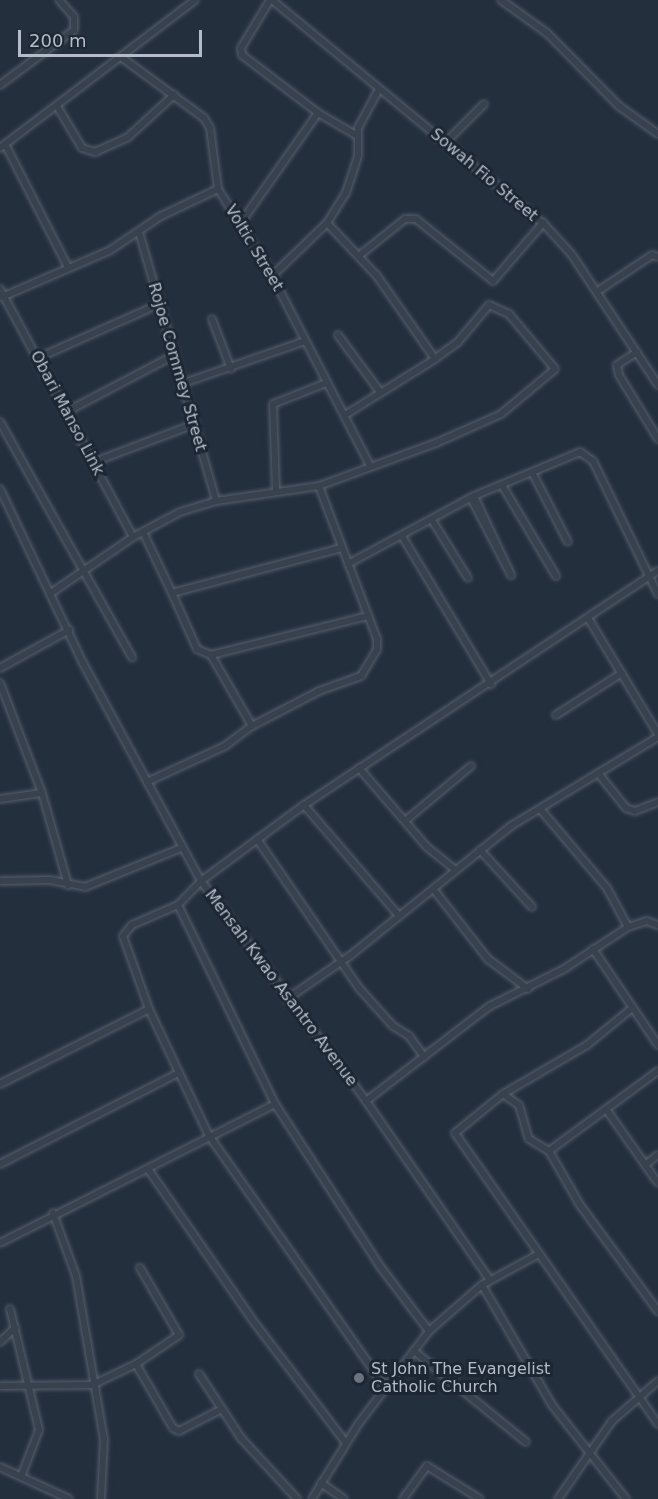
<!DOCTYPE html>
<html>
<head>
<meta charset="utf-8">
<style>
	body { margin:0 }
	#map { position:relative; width:658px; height:1499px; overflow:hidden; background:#242f3e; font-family:"DejaVu Sans",sans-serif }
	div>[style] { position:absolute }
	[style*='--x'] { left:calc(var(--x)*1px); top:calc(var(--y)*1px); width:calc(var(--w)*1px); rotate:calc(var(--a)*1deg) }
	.roads { filter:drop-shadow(0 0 2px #565f6c) drop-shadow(0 0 2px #565f6c) }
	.street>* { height:6px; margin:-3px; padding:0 3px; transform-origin:3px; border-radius:3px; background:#38414e }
	.dots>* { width:16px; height:16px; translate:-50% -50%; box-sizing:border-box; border:3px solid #1d2633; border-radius:50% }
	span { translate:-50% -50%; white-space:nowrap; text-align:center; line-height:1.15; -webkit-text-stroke:6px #1d2633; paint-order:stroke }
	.street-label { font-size:16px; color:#b4bcc9 }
	.poi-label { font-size:16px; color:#b4bcc9 }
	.left { translate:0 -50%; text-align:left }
	.scale { position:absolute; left:18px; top:30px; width:184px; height:27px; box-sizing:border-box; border:3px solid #b4bcc9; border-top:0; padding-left:8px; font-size:18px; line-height:21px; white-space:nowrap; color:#b4bcc9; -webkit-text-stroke:4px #1d2633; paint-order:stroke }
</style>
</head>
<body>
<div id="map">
	<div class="roads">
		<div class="street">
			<i style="--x:270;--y:0;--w:56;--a:121.1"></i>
			<i style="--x:241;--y:48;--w:7;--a:82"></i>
			<i style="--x:242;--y:55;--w:96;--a:37.3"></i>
			<i style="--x:318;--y:113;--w:44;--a:30.1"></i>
			<i style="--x:272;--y:0;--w:351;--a:39.5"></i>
			<i style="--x:543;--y:223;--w:43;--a:47.8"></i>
			<i style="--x:572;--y:255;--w:156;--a:56.5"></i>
			<i style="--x:501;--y:0;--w:57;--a:35.7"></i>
			<i style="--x:547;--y:33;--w:103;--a:45.4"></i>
			<i style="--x:619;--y:106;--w:48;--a:35.7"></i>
			<i style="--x:121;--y:57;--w:103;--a:36.3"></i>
			<i style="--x:204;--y:118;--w:12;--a:59"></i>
			<i style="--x:210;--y:128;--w:62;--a:82.5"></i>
			<i style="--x:218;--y:189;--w:93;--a:57.7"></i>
			<i style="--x:268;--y:268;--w:220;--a:62.7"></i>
			<i style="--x:0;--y:85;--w:92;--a:-36.6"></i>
			<i style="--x:74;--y:30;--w:13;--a:-90"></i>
			<i style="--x:74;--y:17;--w:23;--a:-131"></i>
			<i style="--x:57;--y:106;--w:49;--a:59.2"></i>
			<i style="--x:82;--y:148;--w:14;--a:17"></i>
			<i style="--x:95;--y:152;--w:35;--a:-24"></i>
			<i style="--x:127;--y:138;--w:64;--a:-42.5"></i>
			<i style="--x:445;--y:143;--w:55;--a:-45"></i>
			<i style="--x:5;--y:144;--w:138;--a:62.9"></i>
			<i style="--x:0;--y:148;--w:245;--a:-37.2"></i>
			<i style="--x:242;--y:221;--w:132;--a:-54.9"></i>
			<i style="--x:327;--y:223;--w:36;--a:-58"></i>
			<i style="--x:346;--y:193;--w:40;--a:-72"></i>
			<i style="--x:358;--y:155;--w:27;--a:-90"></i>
			<i style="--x:358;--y:128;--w:44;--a:-61.7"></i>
			<i style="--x:139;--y:232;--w:280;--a:74"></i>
			<i style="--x:360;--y:255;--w:58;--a:-38.7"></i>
			<i style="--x:405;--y:219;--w:11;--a:0"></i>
			<i style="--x:416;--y:219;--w:99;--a:38.8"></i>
			<i style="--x:493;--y:281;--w:77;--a:-49.2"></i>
			<i style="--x:273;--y:275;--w:75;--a:-43.9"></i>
			<i style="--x:327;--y:223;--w:73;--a:46.7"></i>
			<i style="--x:377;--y:276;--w:101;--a:55.1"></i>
			<i style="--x:435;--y:359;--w:106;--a:148.1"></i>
			<i style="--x:0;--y:289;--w:281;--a:61.8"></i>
			<i style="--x:598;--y:291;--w:65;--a:-33.7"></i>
			<i style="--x:652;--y:255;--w:6;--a:18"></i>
			<i style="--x:2;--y:297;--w:116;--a:-23.3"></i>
			<i style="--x:109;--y:251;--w:63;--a:-33.9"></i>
			<i style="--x:161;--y:216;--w:63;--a:-25.3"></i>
			<i style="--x:212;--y:319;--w:53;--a:69.2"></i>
			<i style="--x:338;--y:335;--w:71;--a:53.6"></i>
			<i style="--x:637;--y:352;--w:24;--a:147"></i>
			<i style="--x:617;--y:365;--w:10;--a:79"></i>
			<i style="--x:619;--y:375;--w:75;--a:58.6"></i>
			<i style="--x:38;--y:358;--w:130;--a:-24"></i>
			<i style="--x:181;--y:384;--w:131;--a:-19.1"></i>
			<i style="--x:66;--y:412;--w:120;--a:-27.8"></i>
			<i style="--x:0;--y:422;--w:270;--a:60.7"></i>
			<i style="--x:94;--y:462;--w:105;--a:-20.7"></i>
			<i style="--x:533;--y:474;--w:76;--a:62.8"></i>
			<i style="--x:502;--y:485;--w:106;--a:59.3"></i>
			<i style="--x:0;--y:489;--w:193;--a:64.5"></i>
			<i style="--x:83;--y:663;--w:248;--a:61.6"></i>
			<i style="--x:201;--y:881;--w:275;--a:53.1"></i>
			<i style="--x:366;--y:1101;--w:218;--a:55.3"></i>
			<i style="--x:276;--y:490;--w:86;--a:-92"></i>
			<i style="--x:273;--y:404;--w:57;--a:-21.6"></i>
			<i style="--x:471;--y:498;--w:87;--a:62.5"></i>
			<i style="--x:511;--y:575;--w:87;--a:-115.1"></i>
			<i style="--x:432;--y:520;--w:68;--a:58.2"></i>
			<i style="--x:143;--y:532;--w:68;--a:64.6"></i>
			<i style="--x:172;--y:593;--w:175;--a:-14.9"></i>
			<i style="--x:402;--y:536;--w:173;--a:59"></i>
			<i style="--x:348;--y:564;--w:143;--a:-28.4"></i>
			<i style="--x:474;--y:496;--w:115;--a:-22.5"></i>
			<i style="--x:580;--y:452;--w:16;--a:35"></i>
			<i style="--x:593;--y:461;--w:148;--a:64"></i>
			<i style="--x:51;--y:593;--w:99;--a:-34.3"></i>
			<i style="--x:133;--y:537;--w:53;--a:-28"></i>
			<i style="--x:180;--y:512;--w:38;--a:-17"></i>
			<i style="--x:216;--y:501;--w:104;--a:-8.3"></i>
			<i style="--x:319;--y:486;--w:125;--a:-20.2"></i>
			<i style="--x:436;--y:443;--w:71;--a:-24"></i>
			<i style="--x:501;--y:414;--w:70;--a:-39.8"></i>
			<i style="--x:555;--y:369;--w:72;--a:-129.9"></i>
			<i style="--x:509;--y:314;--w:22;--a:-156"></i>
			<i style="--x:489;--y:305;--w:48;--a:130"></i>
			<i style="--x:458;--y:342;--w:29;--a:144"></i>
			<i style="--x:588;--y:618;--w:135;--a:58.9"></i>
			<i style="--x:211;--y:655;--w:162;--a:-14"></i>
			<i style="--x:0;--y:668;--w:79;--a:-28.8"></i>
			<i style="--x:0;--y:683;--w:118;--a:69.1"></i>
			<i style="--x:556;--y:715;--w:78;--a:-32.5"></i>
			<i style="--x:252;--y:726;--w:76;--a:-27.6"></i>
			<i style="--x:319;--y:691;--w:45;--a:-19.7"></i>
			<i style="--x:361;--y:676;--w:31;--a:-59"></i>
			<i style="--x:377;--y:649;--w:10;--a:-90"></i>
			<i style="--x:377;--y:639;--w:164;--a:-110.8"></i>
			<i style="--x:359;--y:768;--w:104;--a:49.3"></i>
			<i style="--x:427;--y:847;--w:35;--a:39"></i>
			<i style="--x:598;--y:773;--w:45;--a:51.3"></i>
			<i style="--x:626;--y:808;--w:9;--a:18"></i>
			<i style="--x:635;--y:811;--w:25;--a:-21"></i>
			<i style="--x:147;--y:782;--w:86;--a:-24.8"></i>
			<i style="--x:225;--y:746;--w:34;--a:-37"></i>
			<i style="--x:252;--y:726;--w:82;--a:-120"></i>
			<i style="--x:211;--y:655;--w:15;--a:-157"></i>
			<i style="--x:197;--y:649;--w:61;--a:-114.1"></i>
			<i style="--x:0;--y:799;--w:42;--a:-8.1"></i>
			<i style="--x:42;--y:793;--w:96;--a:74.2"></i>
			<i style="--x:304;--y:805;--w:146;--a:49.4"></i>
			<i style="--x:541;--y:810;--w:102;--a:49.8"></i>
			<i style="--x:607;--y:888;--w:44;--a:61.7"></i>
			<i style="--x:405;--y:821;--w:86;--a:-39.8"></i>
			<i style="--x:257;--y:839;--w:181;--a:55.6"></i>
			<i style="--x:359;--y:988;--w:51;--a:48.2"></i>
			<i style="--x:393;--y:1026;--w:19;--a:32"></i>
			<i style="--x:409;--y:1036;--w:26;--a:54"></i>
			<i style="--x:480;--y:850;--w:77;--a:47.6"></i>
			<i style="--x:0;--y:881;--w:50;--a:-1.1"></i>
			<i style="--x:50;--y:880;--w:36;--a:11"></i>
			<i style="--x:85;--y:887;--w:104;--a:-22.1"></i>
			<i style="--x:434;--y:890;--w:88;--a:52"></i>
			<i style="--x:488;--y:959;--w:50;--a:36.9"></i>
			<i style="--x:178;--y:905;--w:221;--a:64"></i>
			<i style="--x:275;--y:1104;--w:192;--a:57.1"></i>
			<i style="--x:379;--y:1265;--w:83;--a:52.9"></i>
			<i style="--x:593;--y:949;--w:116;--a:55.9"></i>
			<i style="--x:287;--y:999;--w:78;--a:-34.5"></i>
			<i style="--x:351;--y:955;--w:206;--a:-38.9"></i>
			<i style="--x:511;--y:826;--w:172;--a:-31.2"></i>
			<i style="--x:631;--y:1009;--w:57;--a:140.7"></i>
			<i style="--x:587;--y:1045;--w:97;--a:149.7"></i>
			<i style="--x:503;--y:1094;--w:62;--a:140.9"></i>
			<i style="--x:455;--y:1133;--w:355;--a:55.1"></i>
			<i style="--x:0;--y:1084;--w:167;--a:-26.7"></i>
			<i style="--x:503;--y:1094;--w:19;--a:35"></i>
			<i style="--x:519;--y:1105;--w:35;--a:74"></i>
			<i style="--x:529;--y:1139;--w:23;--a:31"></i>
			<i style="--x:549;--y:1151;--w:62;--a:60.1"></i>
			<i style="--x:580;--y:1205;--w:132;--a:53.7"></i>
			<i style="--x:366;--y:1101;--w:156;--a:-37.5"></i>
			<i style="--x:490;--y:1006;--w:83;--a:-26.6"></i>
			<i style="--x:564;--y:969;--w:77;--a:-33.3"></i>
			<i style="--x:628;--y:927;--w:20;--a:-18"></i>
			<i style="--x:647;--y:921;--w:12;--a:20"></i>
			<i style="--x:606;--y:1109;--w:90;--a:54.9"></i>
			<i style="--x:549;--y:1151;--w:135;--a:-36.3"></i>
			<i style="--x:0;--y:1164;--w:199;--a:-27"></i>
			<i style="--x:645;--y:1165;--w:16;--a:-38"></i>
			<i style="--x:148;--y:1169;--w:181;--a:55.3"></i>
			<i style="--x:251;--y:1318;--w:157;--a:52.8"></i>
			<i style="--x:53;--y:1213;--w:67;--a:69.9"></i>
			<i style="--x:76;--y:1276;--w:165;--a:80.3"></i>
			<i style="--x:104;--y:1439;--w:60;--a:92.9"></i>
			<i style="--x:0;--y:1243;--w:308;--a:-26.8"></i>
			<i style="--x:482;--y:1285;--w:139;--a:59.7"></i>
			<i style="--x:552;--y:1405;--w:120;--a:51.8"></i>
			<i style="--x:10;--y:1309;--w:124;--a:76.5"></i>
			<i style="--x:39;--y:1430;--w:50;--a:111"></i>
			<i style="--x:0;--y:1342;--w:21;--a:-43"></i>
			<i style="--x:414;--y:1351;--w:144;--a:39.1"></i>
			<i style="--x:136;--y:1364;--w:52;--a:-34"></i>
			<i style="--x:179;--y:1335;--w:78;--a:-120.2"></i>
			<i style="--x:199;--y:1374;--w:77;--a:56.7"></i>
			<i style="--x:241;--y:1438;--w:83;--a:47.4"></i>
			<i style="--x:0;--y:1386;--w:92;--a:-0.6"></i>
			<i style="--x:92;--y:1385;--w:49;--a:-25.5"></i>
			<i style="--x:136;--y:1364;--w:74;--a:60"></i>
			<i style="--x:173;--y:1428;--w:7;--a:27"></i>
			<i style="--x:179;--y:1431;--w:46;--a:-27.1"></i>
			<i style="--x:385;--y:1387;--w:307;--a:-125"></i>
			<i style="--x:209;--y:1136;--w:140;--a:-115.3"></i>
			<i style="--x:149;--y:1009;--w:77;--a:-109.6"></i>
			<i style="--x:123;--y:936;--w:14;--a:-51"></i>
			<i style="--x:132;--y:925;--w:50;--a:-23.5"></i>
			<i style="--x:178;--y:905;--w:33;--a:-46"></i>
			<i style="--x:201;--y:881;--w:128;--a:-36.4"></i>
			<i style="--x:304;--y:805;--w:424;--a:-33.5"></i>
			<i style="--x:0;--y:1467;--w:76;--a:24.9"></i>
			<i style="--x:321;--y:1483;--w:28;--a:35"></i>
			<i style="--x:312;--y:1499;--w:89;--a:-58.3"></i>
			<i style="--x:359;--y:1423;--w:116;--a:-52.7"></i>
			<i style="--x:429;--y:1331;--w:70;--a:-41"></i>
			<i style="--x:482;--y:1285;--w:63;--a:-28.6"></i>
			<i style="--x:403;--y:1499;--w:41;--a:-54"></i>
			<i style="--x:427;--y:1466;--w:62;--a:31.9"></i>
			<i style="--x:558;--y:1499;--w:95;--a:-55.3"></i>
			<i style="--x:612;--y:1421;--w:61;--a:-41"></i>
		</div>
	</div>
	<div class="dots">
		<i style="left:359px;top:1378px;background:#6b7280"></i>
	</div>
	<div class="street-label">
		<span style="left:484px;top:175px;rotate:40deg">Sowah Fio Street</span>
		<span style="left:254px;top:248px;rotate:59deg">Voltic Street</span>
		<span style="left:177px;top:367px;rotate:74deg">Rojoe Commey Street</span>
		<span style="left:67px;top:413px;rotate:62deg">Obari Manso Link</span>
		<span style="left:281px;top:988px;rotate:53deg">Mensah Kwao Asantro Avenue</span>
	</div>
	<div class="poi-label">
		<span class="left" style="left:371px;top:1378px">St John The Evangelist<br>Catholic Church</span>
	</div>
	<div class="scale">200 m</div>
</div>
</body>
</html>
